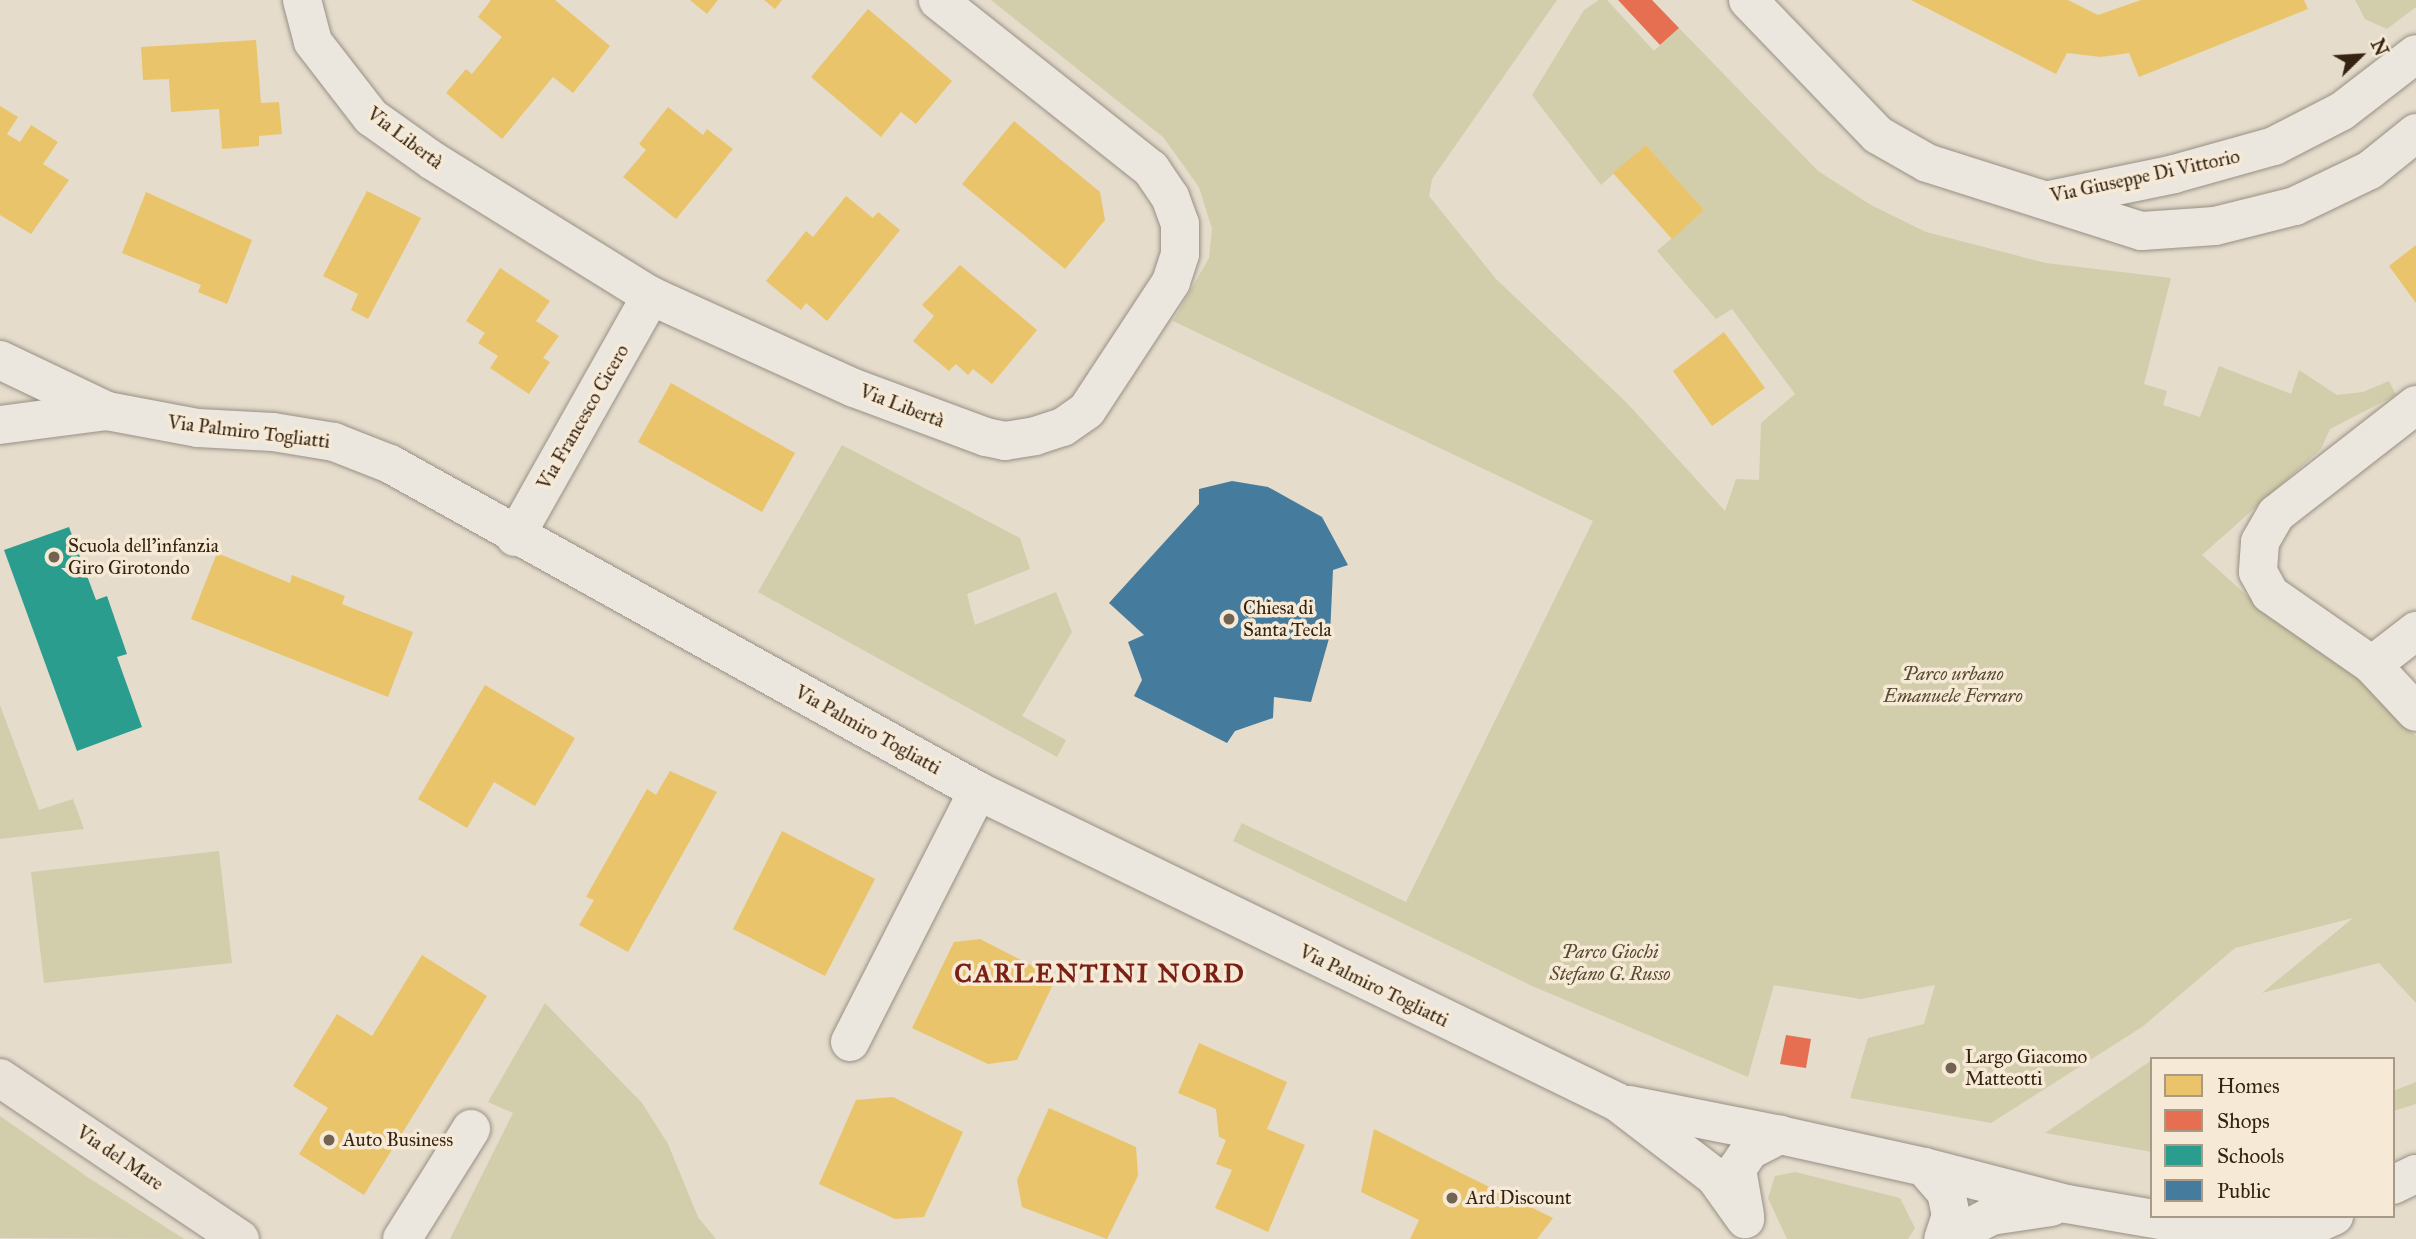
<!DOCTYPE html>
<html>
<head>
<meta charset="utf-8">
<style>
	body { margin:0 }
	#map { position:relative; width:2416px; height:1239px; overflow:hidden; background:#e6dccc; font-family:"IM FELL Great Primer",serif }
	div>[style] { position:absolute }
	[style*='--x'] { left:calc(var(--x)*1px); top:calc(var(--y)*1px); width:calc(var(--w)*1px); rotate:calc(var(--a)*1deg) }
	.green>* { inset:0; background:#d2cdaa }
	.homes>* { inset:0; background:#e9c46a }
	.shops>* { inset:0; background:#e76f51 }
	.schools>* { inset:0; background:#2a9d8f }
	.public>* { inset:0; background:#457b9d }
	.roads { filter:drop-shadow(0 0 2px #979084) drop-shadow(0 0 2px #979084) }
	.minor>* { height:38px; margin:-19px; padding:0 19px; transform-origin:19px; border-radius:19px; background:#ebe6de }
	.major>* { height:38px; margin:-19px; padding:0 19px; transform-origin:19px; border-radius:19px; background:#e8e2d8 }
	.dots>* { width:19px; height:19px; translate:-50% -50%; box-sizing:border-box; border:4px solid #f6ead7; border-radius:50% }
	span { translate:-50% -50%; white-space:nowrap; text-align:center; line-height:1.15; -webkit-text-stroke:7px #f6ead7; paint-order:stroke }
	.street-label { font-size:19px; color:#352311 }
	.poi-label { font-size:19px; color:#352311 }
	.left { translate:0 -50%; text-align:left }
	.park-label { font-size:19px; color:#584a30; font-style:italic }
	.district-label { font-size:26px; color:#7a1f14; font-weight:700; letter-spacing:2px }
	.legend { position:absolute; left:2150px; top:1057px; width:245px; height:161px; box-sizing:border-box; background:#f6ead7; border:2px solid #a99a88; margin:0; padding:9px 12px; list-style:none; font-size:21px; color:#352311 }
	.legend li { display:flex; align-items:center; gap:14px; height:35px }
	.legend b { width:35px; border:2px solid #a99a88 }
	.north { position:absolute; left:2325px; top:21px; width:70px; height:70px; -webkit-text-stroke:5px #f6ead7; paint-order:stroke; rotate:66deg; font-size:19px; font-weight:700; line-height:28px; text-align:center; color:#352311 }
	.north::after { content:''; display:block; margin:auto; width:24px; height:32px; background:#352311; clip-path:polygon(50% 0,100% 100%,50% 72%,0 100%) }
</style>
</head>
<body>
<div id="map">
	<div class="green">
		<i style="clip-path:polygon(991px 0,1557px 0,1432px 179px,1429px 196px,1496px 279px,1626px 402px,1725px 511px,1736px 479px,1759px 480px,1761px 423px,1795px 394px,1732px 309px,1716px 319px,1657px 251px,1704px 210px,1646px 145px,1601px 185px,1532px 95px,1584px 10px,1599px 0,1607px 0,1654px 51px,1679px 28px,1818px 171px,1871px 205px,1926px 232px,2046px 263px,2171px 278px,2144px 384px,2167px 391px,2163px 405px,2200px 417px,2219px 366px,2291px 394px,2299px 370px,2337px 395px,2363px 392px,2389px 381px,2396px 395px,2330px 429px,2321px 449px,2202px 555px,2265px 612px,2356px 672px,2416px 736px,2416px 1003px,2379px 963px,2262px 993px,2353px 918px,2235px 948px,2142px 1027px,1991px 1123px,1850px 1098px,1868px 1038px,1924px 1024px,1935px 985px,1861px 999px,1774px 985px,1748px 1077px,1532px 986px,1233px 841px,1242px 823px,1406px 902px,1593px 521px,1173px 321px,1209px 258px,1212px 229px,1199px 187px,1163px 137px)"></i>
		<i style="clip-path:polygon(2355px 0,2416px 0,2416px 7px,2387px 29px,2365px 19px)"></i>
		<i style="clip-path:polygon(842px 445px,1020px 538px,1030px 569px,967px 594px,975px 625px,1056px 592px,1072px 632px,1022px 716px,1066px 740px,1057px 757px,758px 592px)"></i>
		<i style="clip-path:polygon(0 705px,39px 810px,73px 799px,84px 829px,0 839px)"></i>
		<i style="clip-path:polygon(219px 851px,232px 963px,44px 983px,31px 872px)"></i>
		<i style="clip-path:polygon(545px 1003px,642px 1103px,668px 1144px,698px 1217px,716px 1239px,450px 1239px,513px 1113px,488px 1102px)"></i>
		<i style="clip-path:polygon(2152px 1060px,2152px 1152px,2045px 1133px)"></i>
		<i style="clip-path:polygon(2416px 1082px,2416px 1104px,2393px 1111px,2393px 1091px)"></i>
		<i style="clip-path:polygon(0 1116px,89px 1178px,184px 1239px,0 1238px)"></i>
		<i style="clip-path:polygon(1795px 1172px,1900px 1198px,1915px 1228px,1908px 1239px,1787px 1239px,1768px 1198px,1775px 1176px)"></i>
	</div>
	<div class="homes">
		<i style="clip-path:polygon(491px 0,555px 0,610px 46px,573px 93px,553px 77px,502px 139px,446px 93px,466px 69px,472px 74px,502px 37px,478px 17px)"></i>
		<i style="clip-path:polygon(690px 0,718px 0,707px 14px)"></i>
		<i style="clip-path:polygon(764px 0,782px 0,775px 9px)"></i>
		<i style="clip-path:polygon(1911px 0,2068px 0,2098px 15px,2141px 0,2304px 0,2308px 9px,2139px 77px,2129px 53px,2101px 57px,2067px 53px,2056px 74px)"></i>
		<i style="clip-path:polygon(868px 9px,952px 81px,916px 124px,901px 112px,881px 137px,811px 77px)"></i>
		<i style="clip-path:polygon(256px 40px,261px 103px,279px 102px,282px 134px,259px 136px,259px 146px,222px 149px,219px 109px,171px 112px,169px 79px,143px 80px,141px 47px)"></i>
		<i style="clip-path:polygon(0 106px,18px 117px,7px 134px,20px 142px,31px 125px,58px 142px,43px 164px,69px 180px,31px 234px,0 215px)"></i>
		<i style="clip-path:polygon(668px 107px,703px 135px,707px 129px,733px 149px,676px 219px,623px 177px,646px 150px,639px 144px)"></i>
		<i style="clip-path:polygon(1014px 121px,1100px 192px,1105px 220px,1065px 269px,962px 184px)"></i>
		<i style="clip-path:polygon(1646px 145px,1704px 210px,1672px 239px,1613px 173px)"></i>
		<i style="clip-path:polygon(367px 191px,421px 218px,368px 319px,351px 310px,358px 294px,323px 276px)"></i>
		<i style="clip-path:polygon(146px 192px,252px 240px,227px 304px,198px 292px,201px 285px,122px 253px)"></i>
		<i style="clip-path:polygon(846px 196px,873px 218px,878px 212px,900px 230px,827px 321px,806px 303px,801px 310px,766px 281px,806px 231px,813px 237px)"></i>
		<i style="clip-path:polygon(2416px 245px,2416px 303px,2389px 266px)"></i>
		<i style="clip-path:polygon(960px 265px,1037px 330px,992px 384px,973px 369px,968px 375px,956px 364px,949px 371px,913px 341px,934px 316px,922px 305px)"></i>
		<i style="clip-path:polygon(500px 268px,550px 301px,536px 321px,559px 336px,543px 358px,550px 362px,529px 394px,490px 368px,498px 356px,478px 343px,485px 333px,466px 321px)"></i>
		<i style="clip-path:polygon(1724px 332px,1765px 388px,1712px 426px,1673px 371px)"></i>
		<i style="clip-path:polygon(671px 383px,795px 453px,762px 512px,638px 442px)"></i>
		<i style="clip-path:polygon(217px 553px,290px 583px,292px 575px,345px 596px,342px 604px,413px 632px,388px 697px,191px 619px)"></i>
		<i style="clip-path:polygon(485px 685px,575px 738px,535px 806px,494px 782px,467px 828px,418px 799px)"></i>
		<i style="clip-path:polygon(670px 771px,717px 792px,628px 952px,579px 925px,594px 900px,586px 897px,647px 789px,656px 795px)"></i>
		<i style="clip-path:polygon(782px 831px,875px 879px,825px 976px,733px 929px)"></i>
		<i style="clip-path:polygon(980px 939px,1056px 978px,1017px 1060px,988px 1064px,912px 1028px,954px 942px)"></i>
		<i style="clip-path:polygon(422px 955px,487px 996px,364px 1195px,299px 1154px,328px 1108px,293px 1086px,337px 1014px,372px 1036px)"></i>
		<i style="clip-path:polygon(1199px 1043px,1287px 1082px,1267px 1129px,1305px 1145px,1268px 1232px,1215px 1208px,1232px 1170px,1216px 1164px,1226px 1140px,1219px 1137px,1216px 1109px,1178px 1093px)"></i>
		<i style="clip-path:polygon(893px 1097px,963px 1132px,924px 1217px,895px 1219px,819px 1184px,856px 1100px)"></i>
		<i style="clip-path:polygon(1049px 1108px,1136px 1147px,1138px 1176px,1107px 1239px,1022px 1207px,1017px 1180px)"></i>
		<i style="clip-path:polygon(1374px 1129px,1467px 1176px,1553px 1218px,1537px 1239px,1410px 1239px,1419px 1220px,1361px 1192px)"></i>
	</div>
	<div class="shops">
		<i style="clip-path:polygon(1618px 0,1652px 0,1679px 28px,1660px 45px)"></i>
		<i style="clip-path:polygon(1786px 1035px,1811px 1039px,1806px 1068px,1780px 1064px)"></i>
	</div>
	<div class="schools">
		<i style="clip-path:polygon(69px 527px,96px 600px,107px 596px,127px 654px,117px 657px,142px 727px,77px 751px,4px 550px)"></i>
	</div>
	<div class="public">
		<i style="clip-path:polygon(1232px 481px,1268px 487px,1322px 517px,1348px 565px,1333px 570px,1330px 635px,1311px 702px,1274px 697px,1273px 718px,1235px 731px,1227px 743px,1134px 696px,1142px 680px,1128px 642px,1144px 635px,1109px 603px,1199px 504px,1199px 489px)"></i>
	</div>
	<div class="roads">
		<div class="minor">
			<i style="--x:302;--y:0;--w:43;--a:75.3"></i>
			<i style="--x:313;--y:42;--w:95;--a:52.3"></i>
			<i style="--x:371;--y:117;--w:76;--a:35.4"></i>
			<i style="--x:433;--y:161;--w:256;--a:31.8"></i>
			<i style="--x:651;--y:296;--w:223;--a:24.4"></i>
			<i style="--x:854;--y:388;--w:141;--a:20.4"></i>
			<i style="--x:986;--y:437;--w:19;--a:12"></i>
			<i style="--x:1005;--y:441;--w:30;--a:-9"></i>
			<i style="--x:1035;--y:436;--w:29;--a:-18"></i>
			<i style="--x:1063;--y:427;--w:29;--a:-35"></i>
			<i style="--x:1087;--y:410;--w:153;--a:-56.7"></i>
			<i style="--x:1171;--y:282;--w:29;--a:-72"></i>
			<i style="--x:1180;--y:254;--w:30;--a:-90"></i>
			<i style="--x:1180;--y:224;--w:29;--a:-110"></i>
			<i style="--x:1170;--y:197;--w:34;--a:-124"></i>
			<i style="--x:1151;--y:169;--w:272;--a:-141.6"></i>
			<i style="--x:1748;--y:0;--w:187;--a:46.1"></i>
			<i style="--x:1878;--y:135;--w:56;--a:29.7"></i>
			<i style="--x:1927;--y:163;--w:225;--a:17.6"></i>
			<i style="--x:2142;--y:231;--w:73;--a:-3.9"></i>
			<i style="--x:2215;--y:226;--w:82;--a:-14"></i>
			<i style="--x:2295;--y:206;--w:83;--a:-25.6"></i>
			<i style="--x:2370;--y:170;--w:59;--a:-38.8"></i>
			<i style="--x:2049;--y:200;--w:128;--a:-11.7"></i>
			<i style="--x:2174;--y:174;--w:104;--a:-15.6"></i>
			<i style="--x:2274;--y:146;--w:76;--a:-27.2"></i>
			<i style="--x:2342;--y:111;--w:93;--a:-37.6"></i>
			<i style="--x:0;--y:360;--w:119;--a:25.5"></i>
			<i style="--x:107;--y:411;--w:93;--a:10.6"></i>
			<i style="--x:198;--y:428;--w:75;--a:3.1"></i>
			<i style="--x:273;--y:432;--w:62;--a:9.3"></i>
			<i style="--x:334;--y:442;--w:60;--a:21.4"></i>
			<i style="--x:390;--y:464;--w:673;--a:29.08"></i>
			<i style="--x:978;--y:791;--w:711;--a:25.95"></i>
			<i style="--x:1617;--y:1102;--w:123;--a:37.4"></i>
			<i style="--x:1715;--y:1177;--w:52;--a:54.5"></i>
			<i style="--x:2416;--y:405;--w:177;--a:142.1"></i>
			<i style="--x:2276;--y:514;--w:32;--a:120"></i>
			<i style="--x:2260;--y:542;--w:30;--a:94"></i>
			<i style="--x:2258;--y:572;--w:25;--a:61"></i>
			<i style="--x:2270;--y:594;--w:124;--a:34.8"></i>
			<i style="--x:2372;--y:665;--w:64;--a:46.9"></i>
			<i style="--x:0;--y:425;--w:108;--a:-7.5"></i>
			<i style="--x:515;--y:537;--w:277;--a:-60.6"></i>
			<i style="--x:2372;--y:665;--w:56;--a:-37.7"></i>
			<i style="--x:850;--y:1042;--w:282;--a:-63"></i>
			<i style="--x:1629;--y:1105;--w:154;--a:11.2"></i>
			<i style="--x:1924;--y:1167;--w:148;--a:14.5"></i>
			<i style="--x:2067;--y:1204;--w:159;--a:9.8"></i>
			<i style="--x:2224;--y:1231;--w:69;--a:2.5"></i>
			<i style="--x:2293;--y:1234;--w:45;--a:-23.7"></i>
			<i style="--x:2393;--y:1185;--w:25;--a:-26"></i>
			<i style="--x:1745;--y:1215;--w:47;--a:-99.9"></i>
			<i style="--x:1737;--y:1169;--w:23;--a:-56"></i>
			<i style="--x:1750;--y:1150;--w:34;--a:-27"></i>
			<i style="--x:1780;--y:1135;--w:148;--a:12.5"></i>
			<i style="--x:1924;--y:1167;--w:33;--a:49"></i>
			<i style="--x:1946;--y:1192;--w:24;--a:78"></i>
			<i style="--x:1951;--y:1215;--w:25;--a:108"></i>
			<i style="--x:402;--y:1239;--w:130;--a:-57.9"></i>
			<i style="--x:1948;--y:1239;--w:49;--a:-28.1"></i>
			<i style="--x:1991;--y:1216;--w:61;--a:-8.5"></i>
		</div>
		<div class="major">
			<i style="--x:0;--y:1078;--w:289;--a:33.9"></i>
		</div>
	</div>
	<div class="dots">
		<i style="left:54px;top:557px;background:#736452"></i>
		<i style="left:1229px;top:619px;background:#736452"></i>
		<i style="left:1951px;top:1068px;background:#736452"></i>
		<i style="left:329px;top:1140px;background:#736452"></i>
		<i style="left:1452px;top:1198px;background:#736452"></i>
	</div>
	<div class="street-label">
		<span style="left:405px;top:138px;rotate:37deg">Via Libertà</span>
		<span style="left:2145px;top:176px;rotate:-12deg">Via Giuseppe Di Vittorio</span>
		<span style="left:902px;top:406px;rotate:21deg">Via Libertà</span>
		<span style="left:583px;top:417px;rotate:-60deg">Via Francesco Cicero</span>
		<span style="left:249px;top:432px;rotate:7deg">Via Palmiro Togliatti</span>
		<span style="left:868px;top:730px;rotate:29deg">Via Palmiro Togliatti</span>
		<span style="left:1374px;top:986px;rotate:26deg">Via Palmiro Togliatti</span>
		<span style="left:120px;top:1158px;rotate:34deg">Via del Mare</span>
	</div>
	<div class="poi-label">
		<span class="left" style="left:68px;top:557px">Scuola dell'infanzia<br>Giro Girotondo</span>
		<span class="left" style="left:1243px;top:619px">Chiesa di<br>Santa Tecla</span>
		<span class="left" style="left:1965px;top:1068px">Largo Giacomo<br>Matteotti</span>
		<span class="left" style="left:343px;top:1140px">Auto Business</span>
		<span class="left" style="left:1466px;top:1198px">Ard Discount</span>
	</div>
	<div class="park-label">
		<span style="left:1953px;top:685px">Parco urbano<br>Emanuele Ferraro</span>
		<span style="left:1610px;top:963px">Parco Giochi<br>Stefano G. Russo</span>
	</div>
	<div class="district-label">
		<span style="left:1100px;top:974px">CARLENTINI NORD</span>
	</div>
	<ul class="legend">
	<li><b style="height:19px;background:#e9c46a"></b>Homes</li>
	<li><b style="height:19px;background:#e76f51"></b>Shops</li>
	<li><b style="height:19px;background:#2a9d8f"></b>Schools</li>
	<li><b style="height:19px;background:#457b9d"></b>Public</li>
	</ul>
	<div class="north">N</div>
</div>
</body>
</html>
